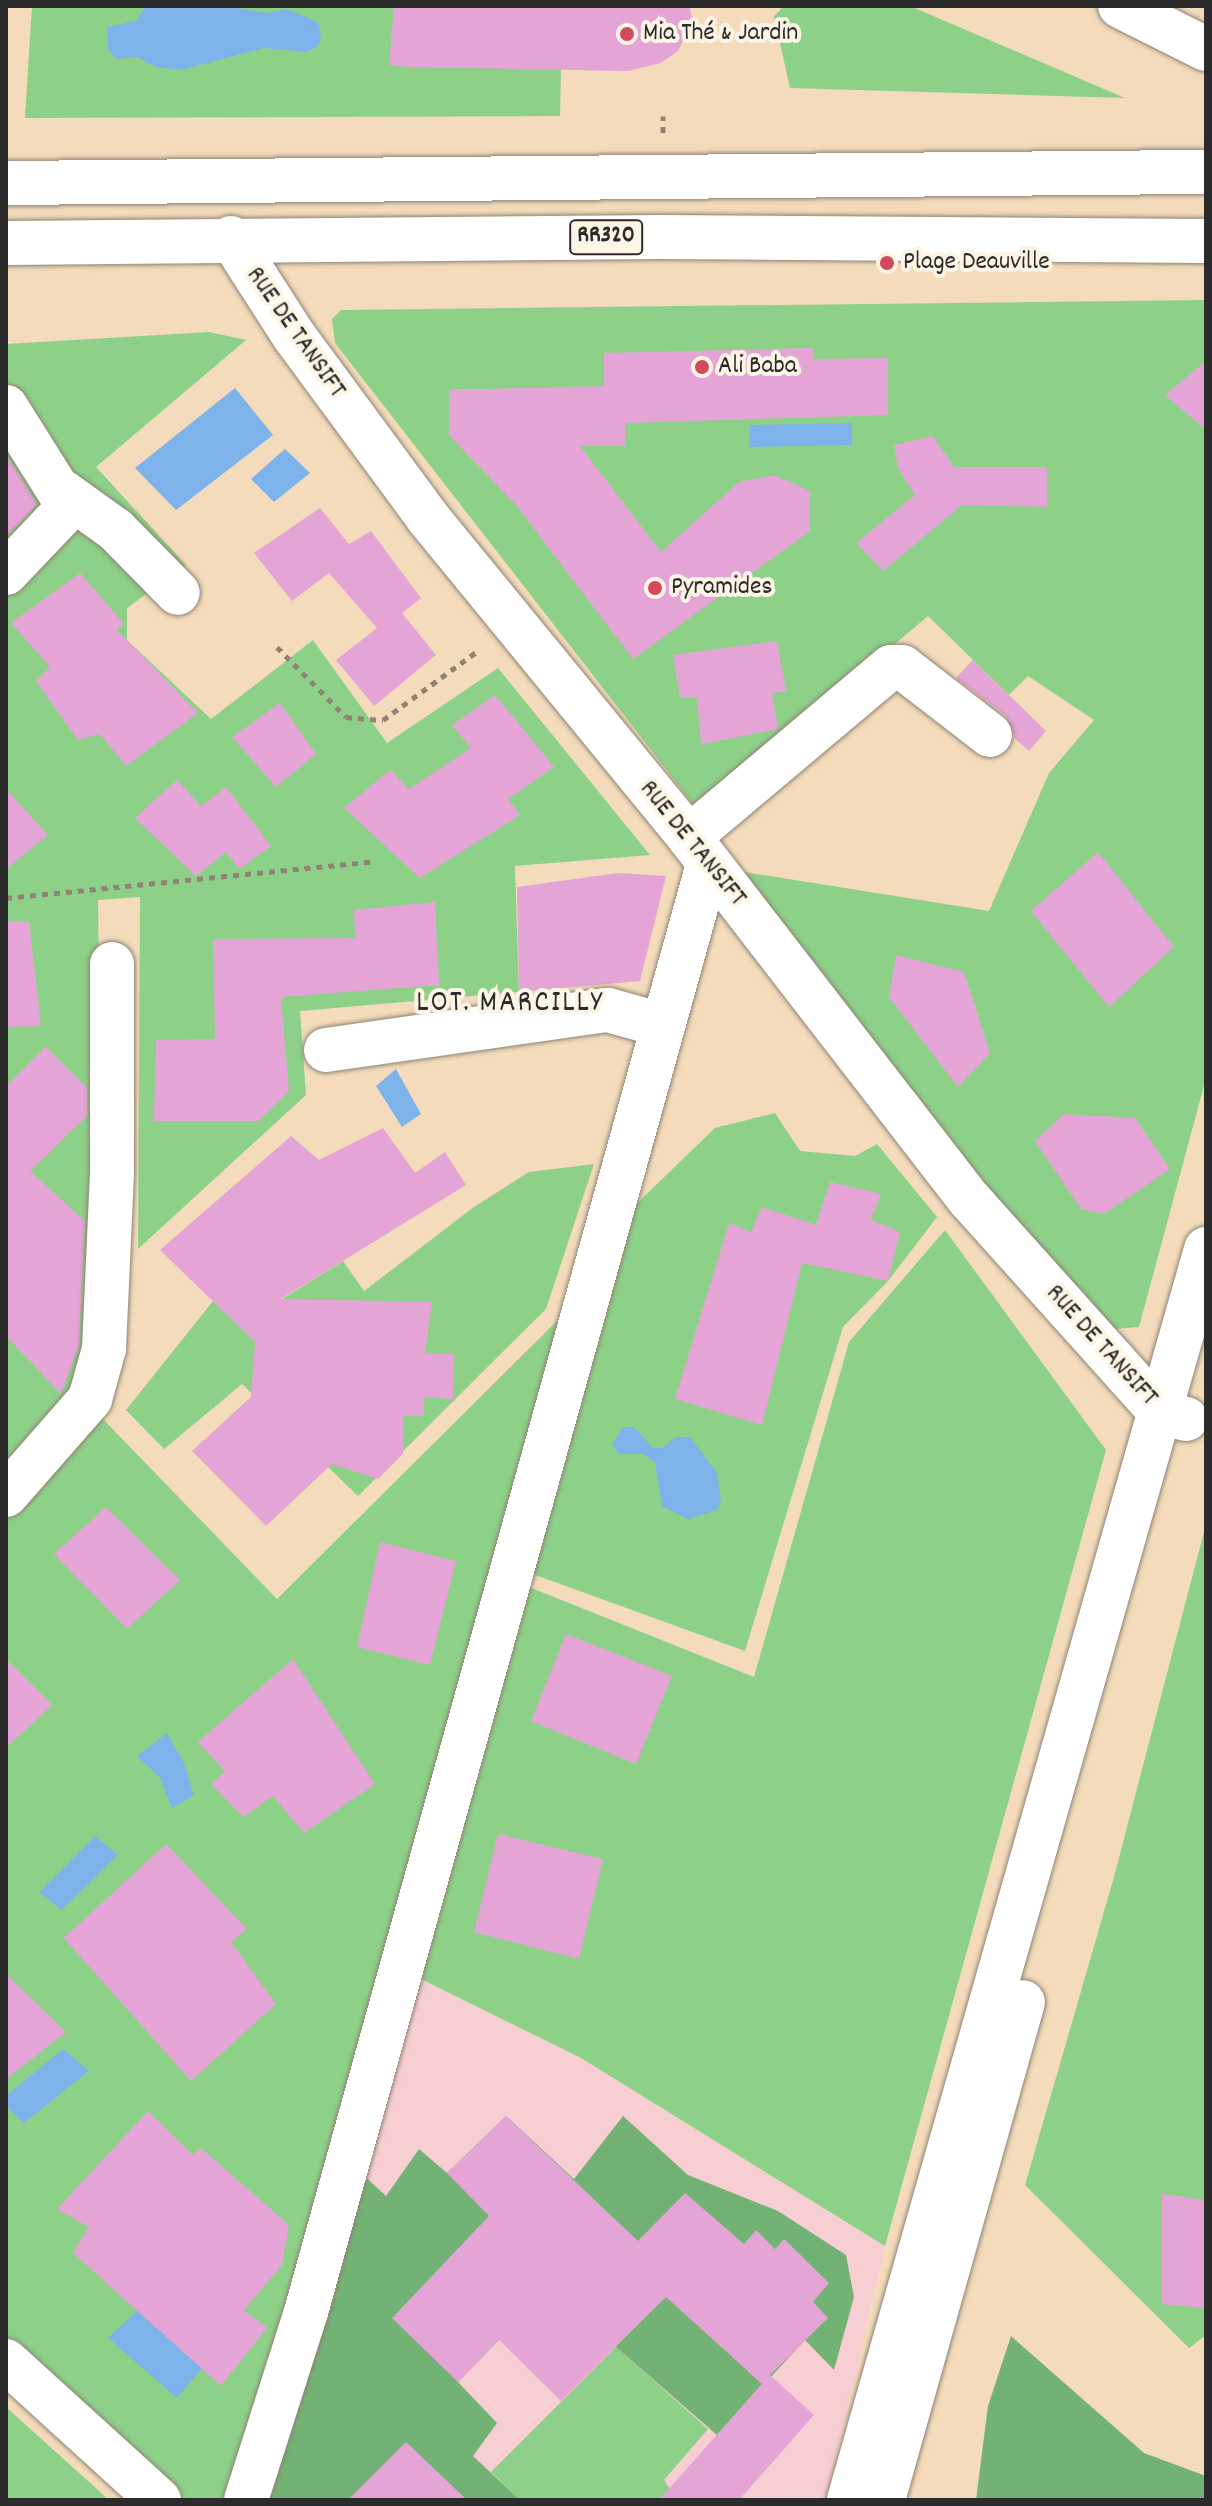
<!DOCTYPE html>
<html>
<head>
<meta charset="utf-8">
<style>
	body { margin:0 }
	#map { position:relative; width:1212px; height:2506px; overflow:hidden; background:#f3dbbb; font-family:Dekko,sans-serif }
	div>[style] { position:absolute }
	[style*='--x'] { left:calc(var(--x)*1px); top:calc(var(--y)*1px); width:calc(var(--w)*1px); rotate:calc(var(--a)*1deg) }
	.built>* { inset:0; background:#f7cfd3 }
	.green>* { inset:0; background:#8dd189 }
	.forest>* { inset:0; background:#72b375 }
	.water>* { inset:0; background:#7eb2eb }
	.building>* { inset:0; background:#e5a4d6 }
	.path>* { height:5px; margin-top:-2.5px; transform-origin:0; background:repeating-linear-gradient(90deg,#8f8373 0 6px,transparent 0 12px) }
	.roads { filter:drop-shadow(0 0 2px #8f8373) drop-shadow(0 0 2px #8f8373) }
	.minor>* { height:44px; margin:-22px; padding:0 22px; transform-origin:22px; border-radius:22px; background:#fff }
	.highway>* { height:44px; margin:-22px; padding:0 22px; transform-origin:22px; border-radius:22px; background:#fff }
	.dots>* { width:22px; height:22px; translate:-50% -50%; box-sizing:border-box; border:4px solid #fcf5e5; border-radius:50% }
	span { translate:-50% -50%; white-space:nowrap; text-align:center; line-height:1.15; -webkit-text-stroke:8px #fcf5e5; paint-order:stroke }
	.shield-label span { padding:2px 6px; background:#fcf5e5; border:2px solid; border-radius:6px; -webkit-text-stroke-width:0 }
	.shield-label { font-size:24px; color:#2b2b2b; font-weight:700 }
	.poi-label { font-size:26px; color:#2b2b2b }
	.left { translate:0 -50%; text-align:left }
	.street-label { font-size:26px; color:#2b2b2b }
	.quarter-label { font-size:30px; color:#2b2b2b; letter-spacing:2px }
	.frame { position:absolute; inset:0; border:8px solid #2b2b2b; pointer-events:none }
</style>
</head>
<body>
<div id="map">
	<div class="built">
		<i style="clip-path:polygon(417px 1977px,581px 2058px,885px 2246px,826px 2500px,262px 2500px)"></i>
	</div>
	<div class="green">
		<i style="clip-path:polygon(32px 6px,458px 6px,561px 68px,560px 116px,25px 118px)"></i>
		<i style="clip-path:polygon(784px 6px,910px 6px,1125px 98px,790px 88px,774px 16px)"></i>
		<i style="clip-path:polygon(evenodd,1206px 300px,1206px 1078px,1139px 1327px,1101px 1330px,738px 871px,989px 911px,1049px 773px,1094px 720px,1028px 676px,1009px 695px,928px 616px,706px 804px,693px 804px,335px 343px,332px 319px,341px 310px,1206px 300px,604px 387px,516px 504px,468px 455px,469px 435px,449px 435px,449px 390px,604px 387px)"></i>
		<i style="clip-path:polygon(209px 332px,246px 340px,96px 467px,186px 565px,127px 608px,127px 640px,211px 719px,313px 640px,387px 743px,498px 668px,650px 855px,515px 866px,519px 992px,300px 1011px,306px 1095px,138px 1249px,140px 897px,98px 900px,101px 1102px,82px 1382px,26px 1458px,6px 1458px,6px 344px)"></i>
		<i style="clip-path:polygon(775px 1113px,800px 1151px,855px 1156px,877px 1144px,937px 1217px,888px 1281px,843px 1327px,745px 1651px,516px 1568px,628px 1212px,715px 1128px)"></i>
		<i style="clip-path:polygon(594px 1164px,546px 1309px,358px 1496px,242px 1384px,164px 1449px,126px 1410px,213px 1301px,239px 1326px,343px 1261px,364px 1291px,474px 1207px,529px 1172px)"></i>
		<i style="clip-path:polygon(945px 1230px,1106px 1450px,885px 2246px,581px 2058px,417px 1977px,509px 1579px,754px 1677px,849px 1342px)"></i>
		<i style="clip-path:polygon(564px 1314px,232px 2500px,171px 2500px,6px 2345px,6px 1520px,100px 1416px,277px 1599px)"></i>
		<i style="clip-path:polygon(1206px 1524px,1206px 2335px,1189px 2348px,1025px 2185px,1114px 1877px)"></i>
		<i style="clip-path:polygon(616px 2347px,708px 2429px,664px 2480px,677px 2500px,520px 2500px,491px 2472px)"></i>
		<i style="clip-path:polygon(6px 2407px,109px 2500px,6px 2500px)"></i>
	</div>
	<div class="forest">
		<i style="clip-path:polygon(506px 2116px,574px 2179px,623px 2116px,688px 2175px,778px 2211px,846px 2255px,854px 2297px,834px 2370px,805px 2340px,717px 2435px,616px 2347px,499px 2340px,458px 2382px,497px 2423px,473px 2456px,520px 2500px,262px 2500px,358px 2170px,386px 2196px,419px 2149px,447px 2173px)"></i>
		<i style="clip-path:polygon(1011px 2336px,1144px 2453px,1206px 2476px,1206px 2500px,976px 2500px,988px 2406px)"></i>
	</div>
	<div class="water">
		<i style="clip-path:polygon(146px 6px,223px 6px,267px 13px,287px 9px,318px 22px,321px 34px,318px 46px,307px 52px,264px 48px,181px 70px,156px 67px,137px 57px,117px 59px,108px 50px,107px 27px,136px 21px)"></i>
		<i style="clip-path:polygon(235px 388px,273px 435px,176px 510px,135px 468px)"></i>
		<i style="clip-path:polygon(852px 423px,852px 445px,749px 447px,750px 425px)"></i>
		<i style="clip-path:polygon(285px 449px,310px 473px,274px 502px,251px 479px)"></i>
		<i style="clip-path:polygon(396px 1069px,421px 1114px,402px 1127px,376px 1086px)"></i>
		<i style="clip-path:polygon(623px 1427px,634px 1427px,653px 1448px,663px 1448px,675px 1437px,690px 1437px,717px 1473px,721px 1501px,717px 1510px,688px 1519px,662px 1506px,655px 1462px,643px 1454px,619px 1454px,612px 1445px)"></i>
		<i style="clip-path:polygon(167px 1733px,184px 1763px,194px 1795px,172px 1808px,160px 1778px,137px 1756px)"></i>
		<i style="clip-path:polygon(95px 1836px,118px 1855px,61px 1910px,40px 1892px)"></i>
		<i style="clip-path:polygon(63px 2049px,89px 2071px,24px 2123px,6px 2106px,6px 2096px)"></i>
		<i style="clip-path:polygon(138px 2310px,202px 2368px,177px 2398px,108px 2338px)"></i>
	</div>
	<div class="building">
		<i style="clip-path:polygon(394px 6px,689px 6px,693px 21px,678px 51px,661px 63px,628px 71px,407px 67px,389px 65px)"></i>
		<i style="clip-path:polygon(813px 348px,813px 359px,888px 358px,888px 415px,625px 423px,625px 446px,580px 446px,661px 552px,739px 482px,774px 475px,810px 491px,810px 531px,633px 659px,516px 505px,449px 435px,449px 390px,604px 386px,604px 353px)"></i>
		<i style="clip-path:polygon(1206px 361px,1206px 430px,1165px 395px)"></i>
		<i style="clip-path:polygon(933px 436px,954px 467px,1047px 467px,1047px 507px,962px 505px,883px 571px,856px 543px,915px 495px,898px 468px,894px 445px)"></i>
		<i style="clip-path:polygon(6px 454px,37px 504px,6px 537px)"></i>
		<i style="clip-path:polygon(320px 508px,349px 544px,371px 531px,421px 598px,402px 613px,436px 655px,374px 706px,336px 660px,377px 628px,329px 573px,292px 601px,254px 553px)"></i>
		<i style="clip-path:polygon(80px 573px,124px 624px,116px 629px,198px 713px,126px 766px,100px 734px,78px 740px,36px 681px,50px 667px,11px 623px)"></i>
		<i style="clip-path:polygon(777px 641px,786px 691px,772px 693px,778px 729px,701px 744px,697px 698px,680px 698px,673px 655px)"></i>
		<i style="clip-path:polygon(973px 660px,1046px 731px,1029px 751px,1015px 739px,1006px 716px,956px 678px)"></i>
		<i style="clip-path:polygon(495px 695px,554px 767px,508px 799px,520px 815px,420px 878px,344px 808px,390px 770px,409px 789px,471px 748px,452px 725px)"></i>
		<i style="clip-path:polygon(280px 703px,316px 754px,276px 787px,232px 737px)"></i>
		<i style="clip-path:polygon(177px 780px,201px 806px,226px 787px,271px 846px,239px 869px,226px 852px,196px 876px,135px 818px)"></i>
		<i style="clip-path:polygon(6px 789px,48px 835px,6px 869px)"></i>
		<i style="clip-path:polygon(1098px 852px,1174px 947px,1109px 1007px,1031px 911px)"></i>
		<i style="clip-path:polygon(618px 873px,666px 876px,640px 981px,519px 992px,517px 887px)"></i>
		<i style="clip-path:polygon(435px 902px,439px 985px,281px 997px,289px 1091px,258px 1121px,154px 1121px,156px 1040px,215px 1039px,213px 939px,355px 938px,354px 910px)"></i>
		<i style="clip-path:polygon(29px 921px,41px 1026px,6px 1027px,6px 922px)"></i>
		<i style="clip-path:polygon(896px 955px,964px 972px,990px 1053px,958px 1087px,889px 997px)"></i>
		<i style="clip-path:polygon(46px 1046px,87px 1088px,87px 1116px,30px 1171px,85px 1221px,79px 1345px,61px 1394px,6px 1336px,6px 1087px)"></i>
		<i style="clip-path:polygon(1064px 1114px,1135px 1118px,1170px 1169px,1104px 1214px,1081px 1209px,1035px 1141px)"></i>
		<i style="clip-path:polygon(383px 1128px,415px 1173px,445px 1152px,466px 1185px,281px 1299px,432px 1302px,425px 1354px,454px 1354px,453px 1399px,424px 1397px,424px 1416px,403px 1416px,403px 1454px,378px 1479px,332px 1464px,266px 1526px,192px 1451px,251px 1397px,255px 1342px,160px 1250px,291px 1136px,319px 1160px)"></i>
		<i style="clip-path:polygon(830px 1182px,881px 1194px,871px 1220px,900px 1232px,888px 1281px,802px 1263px,762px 1425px,675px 1399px,729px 1223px,751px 1232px,762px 1207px,816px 1225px)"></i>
		<i style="clip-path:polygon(106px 1507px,180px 1580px,127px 1629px,54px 1554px)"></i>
		<i style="clip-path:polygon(380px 1542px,456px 1561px,430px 1665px,357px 1647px)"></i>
		<i style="clip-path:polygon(566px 1634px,672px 1676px,636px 1764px,531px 1721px)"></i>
		<i style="clip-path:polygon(6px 1659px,52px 1705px,6px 1748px)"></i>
		<i style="clip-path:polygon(293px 1659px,375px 1784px,304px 1833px,273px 1796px,243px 1817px,211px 1784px,225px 1771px,198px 1742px)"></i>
		<i style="clip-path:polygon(498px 1834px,603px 1859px,579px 1959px,474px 1932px)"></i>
		<i style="clip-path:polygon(166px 1844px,247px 1929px,231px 1942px,276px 2004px,191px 2081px,64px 1938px)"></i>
		<i style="clip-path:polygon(6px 1974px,66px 2032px,6px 2079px)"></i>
		<i style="clip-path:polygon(148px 2111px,193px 2155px,201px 2148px,289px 2225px,282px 2265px,244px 2310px,267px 2328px,221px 2386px,73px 2253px,89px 2227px,57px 2209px)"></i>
		<i style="clip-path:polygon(506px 2116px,638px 2241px,685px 2193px,744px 2244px,756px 2230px,775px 2249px,784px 2239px,829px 2283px,813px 2302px,828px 2318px,770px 2375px,814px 2415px,739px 2500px,659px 2500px,768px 2377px,762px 2384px,666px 2297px,561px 2401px,499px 2340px,458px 2382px,392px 2318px,489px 2216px,447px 2173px)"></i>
		<i style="clip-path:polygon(1162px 2194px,1206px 2200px,1206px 2308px,1162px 2304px)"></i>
		<i style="clip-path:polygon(406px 2442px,467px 2500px,348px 2500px)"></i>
	</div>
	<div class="path">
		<i style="--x:663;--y:133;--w:17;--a:-90"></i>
		<i style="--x:277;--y:647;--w:98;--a:45.4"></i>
		<i style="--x:346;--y:717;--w:37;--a:5"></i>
		<i style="--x:383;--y:720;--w:119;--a:-36.1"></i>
		<i style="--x:6;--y:898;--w:371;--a:-5.7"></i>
	</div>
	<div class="roads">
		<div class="minor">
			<i style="--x:1120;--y:6;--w:96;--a:26.6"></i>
			<i style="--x:231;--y:238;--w:117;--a:57.3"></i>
			<i style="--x:294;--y:336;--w:226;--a:53.6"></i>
			<i style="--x:428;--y:518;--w:412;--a:50.7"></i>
			<i style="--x:689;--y:837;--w:458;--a:52.3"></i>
			<i style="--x:969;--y:1199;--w:286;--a:48.1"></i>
			<i style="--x:1160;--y:1412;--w:27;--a:15"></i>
			<i style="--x:6;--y:407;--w:111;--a:57.9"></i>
			<i style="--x:65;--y:501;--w:12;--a:99"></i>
			<i style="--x:63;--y:513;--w:83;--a:133.5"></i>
			<i style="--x:63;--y:492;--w:65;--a:35.6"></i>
			<i style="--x:116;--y:530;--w:88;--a:45.5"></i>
			<i style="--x:689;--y:837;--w:264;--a:-40.1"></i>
			<i style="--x:891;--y:667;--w:11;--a:0"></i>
			<i style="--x:902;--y:667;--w:111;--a:37.7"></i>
			<i style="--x:326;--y:1050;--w:285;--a:-8.1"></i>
			<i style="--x:608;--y:1010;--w:56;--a:15.5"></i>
			<i style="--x:6;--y:1495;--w:128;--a:-48.8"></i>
			<i style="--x:90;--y:1399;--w:52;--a:-74.4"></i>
			<i style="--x:104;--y:1349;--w:176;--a:-87.4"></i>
			<i style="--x:112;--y:1173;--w:209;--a:-90"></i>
			<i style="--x:6;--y:2361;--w:207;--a:42.3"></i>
			<i style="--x:246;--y:2500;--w:197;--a:-72.3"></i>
			<i style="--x:306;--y:2312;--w:1503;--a:-74.48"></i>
			<i style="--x:849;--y:2500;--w:1301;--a:-74.07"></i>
			<i style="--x:883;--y:2500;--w:517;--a:-74.3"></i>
		</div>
		<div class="highway">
			<i style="--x:6;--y:183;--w:1200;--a:-0.53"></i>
			<i style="--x:6;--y:243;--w:655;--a:-0.52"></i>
			<i style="--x:661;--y:237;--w:545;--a:0.42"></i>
		</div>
	</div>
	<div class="dots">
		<i style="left:627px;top:34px;background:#d1495b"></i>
		<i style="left:887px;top:263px;background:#d1495b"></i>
		<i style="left:702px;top:367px;background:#d1495b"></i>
		<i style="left:655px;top:588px;background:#d1495b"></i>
	</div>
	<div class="shield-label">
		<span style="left:606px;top:237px">RR320</span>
	</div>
	<div class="poi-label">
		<span class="left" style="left:643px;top:34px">Mia Thé &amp; Jardin</span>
		<span class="left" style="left:903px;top:263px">Plage Deauville</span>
		<span class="left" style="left:718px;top:367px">Ali Baba</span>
		<span class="left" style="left:671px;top:588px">Pyramides</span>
	</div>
	<div class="street-label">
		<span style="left:295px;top:333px;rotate:55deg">RUE DE TANSIFT</span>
		<span style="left:692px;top:844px;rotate:51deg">RUE DE TANSIFT</span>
		<span style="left:1101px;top:1346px;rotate:48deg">RUE DE TANSIFT</span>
	</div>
	<div class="quarter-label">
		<span style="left:510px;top:1005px">LOT. MARCILLY</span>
	</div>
	<div class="frame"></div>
</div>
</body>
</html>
